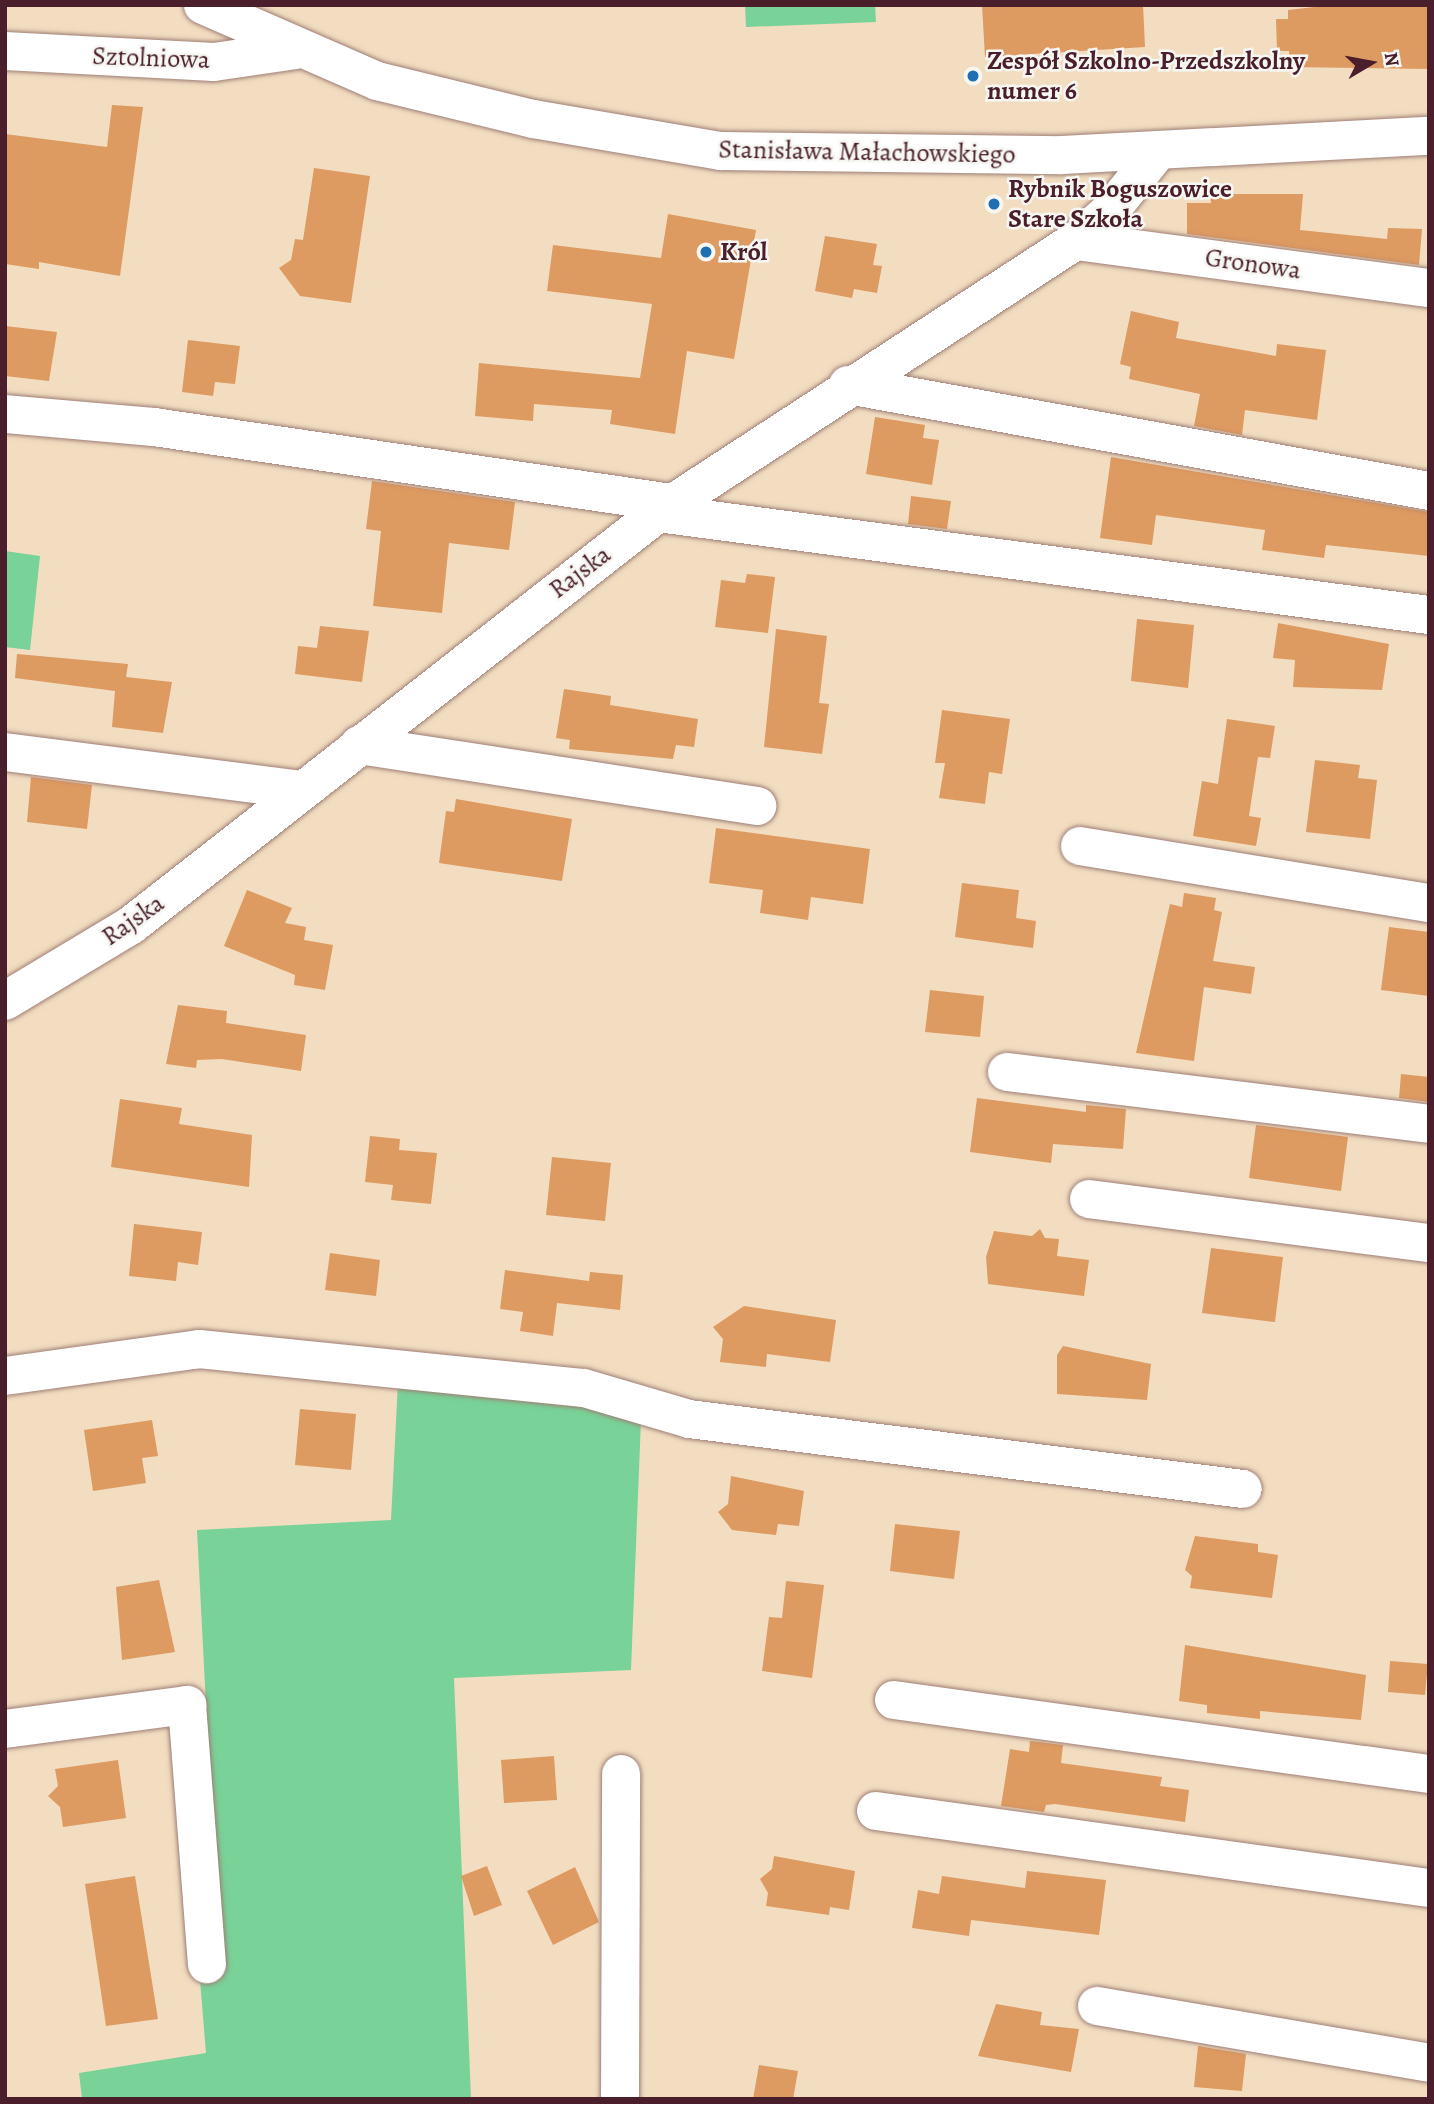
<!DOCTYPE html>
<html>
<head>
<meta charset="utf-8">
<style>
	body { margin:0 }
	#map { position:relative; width:1434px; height:2104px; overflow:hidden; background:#f2ddc0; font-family:Alegreya,serif }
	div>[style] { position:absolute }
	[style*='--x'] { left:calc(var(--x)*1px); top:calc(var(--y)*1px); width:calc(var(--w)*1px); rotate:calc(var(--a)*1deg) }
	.green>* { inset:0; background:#79d297 }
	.building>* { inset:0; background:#dd9a61 }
	.roads { filter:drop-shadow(0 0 2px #9e7e76) drop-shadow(0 0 2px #9e7e76) }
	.minor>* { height:38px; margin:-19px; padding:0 19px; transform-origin:19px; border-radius:19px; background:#fff }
	.dots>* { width:19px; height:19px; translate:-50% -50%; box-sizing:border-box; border:4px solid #f6f6f2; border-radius:50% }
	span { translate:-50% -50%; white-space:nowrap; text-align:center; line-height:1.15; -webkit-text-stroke:5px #f6f6f2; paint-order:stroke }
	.street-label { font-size:26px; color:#4a1f2b }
	.poi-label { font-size:26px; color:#4a1f2b; font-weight:700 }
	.left { translate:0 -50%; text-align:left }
	.frame { position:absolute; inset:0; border:7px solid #4a1f2b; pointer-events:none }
	.north { position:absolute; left:1336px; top:28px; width:70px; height:70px; -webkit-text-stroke:5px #f6f6f2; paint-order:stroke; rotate:80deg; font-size:19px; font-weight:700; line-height:28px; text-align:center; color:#4a1f2b }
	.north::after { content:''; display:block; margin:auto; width:24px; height:32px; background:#4a1f2b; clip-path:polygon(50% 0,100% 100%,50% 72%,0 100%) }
</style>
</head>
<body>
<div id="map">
	<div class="green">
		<i style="clip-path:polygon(745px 5px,875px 5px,876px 22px,746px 27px)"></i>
		<i style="clip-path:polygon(5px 551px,40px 556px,30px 650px,5px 647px)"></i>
		<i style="clip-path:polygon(398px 1382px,599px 1404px,641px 1420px,631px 1670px,454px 1678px,471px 2099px,82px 2099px,79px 2073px,206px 2053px,200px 1980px,220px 1977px,197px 1530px,391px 1520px)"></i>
	</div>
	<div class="building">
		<i style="clip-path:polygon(982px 5px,1143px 5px,1145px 47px,985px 57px)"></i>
		<i style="clip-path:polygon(1332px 5px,1429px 5px,1429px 69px,1290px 67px,1289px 51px,1277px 51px,1276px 19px,1288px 19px,1288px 10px)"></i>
		<i style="clip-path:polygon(112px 105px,143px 107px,120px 276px,39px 262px,39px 269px,5px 264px,5px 134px,107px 147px)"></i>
		<i style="clip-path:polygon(314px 168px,370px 176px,351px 303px,300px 296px,279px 268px,291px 260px,295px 239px,303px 240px)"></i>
		<i style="clip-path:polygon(1210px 194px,1303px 194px,1300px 230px,1387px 239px,1388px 228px,1422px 229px,1419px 265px,1187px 234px,1187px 203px,1211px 203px)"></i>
		<i style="clip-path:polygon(668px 214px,756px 230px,734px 359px,687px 351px,675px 434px,610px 424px,612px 410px,534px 404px,533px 421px,475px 416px,479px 363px,640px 378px,652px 304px,547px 291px,553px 245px,661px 258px)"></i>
		<i style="clip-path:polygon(825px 236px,877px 244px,873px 265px,882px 266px,877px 293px,854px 289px,852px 298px,815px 291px)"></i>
		<i style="clip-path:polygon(1131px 311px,1179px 322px,1176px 338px,1276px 356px,1277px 344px,1326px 350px,1317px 420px,1245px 410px,1242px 435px,1194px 426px,1200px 394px,1129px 379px,1131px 367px,1120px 364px)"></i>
		<i style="clip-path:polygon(5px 326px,57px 332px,49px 381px,5px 376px)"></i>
		<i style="clip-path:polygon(188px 340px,240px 346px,235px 384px,215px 382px,213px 396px,182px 392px)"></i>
		<i style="clip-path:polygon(875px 417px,925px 425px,923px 438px,939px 440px,932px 485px,866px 474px)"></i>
		<i style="clip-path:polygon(1111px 457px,1429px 512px,1429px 556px,1326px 545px,1324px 558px,1262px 550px,1265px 530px,1156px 515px,1152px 545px,1100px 538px)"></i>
		<i style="clip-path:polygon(372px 481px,515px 502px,509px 550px,449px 543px,442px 613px,373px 606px,381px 531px,366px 529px)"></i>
		<i style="clip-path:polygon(911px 496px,951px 501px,947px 529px,908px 524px)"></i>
		<i style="clip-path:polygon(747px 574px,775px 577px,768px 633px,715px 627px,721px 580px,745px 583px)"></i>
		<i style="clip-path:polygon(1137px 619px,1194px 625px,1188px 688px,1131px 681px)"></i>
		<i style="clip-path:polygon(1278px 623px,1389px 644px,1382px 690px,1293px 687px,1295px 660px,1273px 658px)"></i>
		<i style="clip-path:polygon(320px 626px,369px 631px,362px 682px,295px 674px,298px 646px,317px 648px)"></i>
		<i style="clip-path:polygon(776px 629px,827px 636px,819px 703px,829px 704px,822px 754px,764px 747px)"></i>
		<i style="clip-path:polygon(17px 654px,128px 664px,126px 677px,172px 682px,163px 733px,112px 727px,115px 691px,15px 678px)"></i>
		<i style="clip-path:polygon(564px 689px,611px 696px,610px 705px,698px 719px,694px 747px,676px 745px,673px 759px,569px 749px,570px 740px,556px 738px)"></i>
		<i style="clip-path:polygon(942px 710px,1010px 719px,1002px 774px,989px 772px,985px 804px,939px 798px,945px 763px,935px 763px)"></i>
		<i style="clip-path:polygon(1227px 719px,1275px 726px,1270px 758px,1258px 757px,1249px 816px,1261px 818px,1256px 846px,1193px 836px,1202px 781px,1218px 784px)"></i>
		<i style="clip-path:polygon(1315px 760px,1360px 765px,1358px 778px,1377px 780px,1370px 839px,1306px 832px)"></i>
		<i style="clip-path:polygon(31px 777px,92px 785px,87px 829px,27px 822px)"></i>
		<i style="clip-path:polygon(456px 799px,572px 819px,562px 881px,439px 863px,446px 811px,454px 812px)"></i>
		<i style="clip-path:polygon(716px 828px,870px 849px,863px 904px,811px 897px,808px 920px,760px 913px,763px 890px,709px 883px)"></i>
		<i style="clip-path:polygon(962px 883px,1019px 890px,1016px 918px,1036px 921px,1033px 948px,955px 937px)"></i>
		<i style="clip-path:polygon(247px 890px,292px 908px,285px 923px,306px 927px,304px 940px,333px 945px,325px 990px,294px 985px,295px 975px,224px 946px)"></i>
		<i style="clip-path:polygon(1184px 893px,1216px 898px,1214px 910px,1222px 912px,1213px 961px,1255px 967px,1251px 994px,1204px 987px,1194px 1061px,1136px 1053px,1170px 904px,1182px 907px)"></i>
		<i style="clip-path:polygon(1389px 927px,1429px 932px,1429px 996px,1381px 990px)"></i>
		<i style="clip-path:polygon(930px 990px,984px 996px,980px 1037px,925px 1032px)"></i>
		<i style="clip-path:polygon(178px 1005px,227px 1011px,226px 1023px,306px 1035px,301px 1071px,222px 1059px,197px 1060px,196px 1068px,166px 1064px)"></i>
		<i style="clip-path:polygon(1401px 1074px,1429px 1077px,1429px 1102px,1399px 1098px)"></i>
		<i style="clip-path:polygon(977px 1098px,1086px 1112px,1086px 1105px,1126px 1109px,1123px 1149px,1053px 1144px,1051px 1163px,970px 1152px)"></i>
		<i style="clip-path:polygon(120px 1099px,182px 1108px,179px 1124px,252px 1135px,249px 1187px,111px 1167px)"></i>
		<i style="clip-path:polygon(1256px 1125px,1348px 1137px,1341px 1191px,1249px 1178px)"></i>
		<i style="clip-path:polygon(370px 1136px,400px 1139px,399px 1150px,437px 1153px,431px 1204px,391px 1200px,393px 1185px,365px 1182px)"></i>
		<i style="clip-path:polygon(552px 1157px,611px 1163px,605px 1221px,546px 1215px)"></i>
		<i style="clip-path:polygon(134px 1224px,202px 1232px,198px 1265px,178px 1262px,176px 1281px,129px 1276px)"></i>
		<i style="clip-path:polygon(1040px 1229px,1045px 1238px,1059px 1239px,1057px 1256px,1089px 1260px,1084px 1296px,988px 1284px,986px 1257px,994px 1231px,1032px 1236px)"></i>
		<i style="clip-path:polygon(1211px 1248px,1283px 1257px,1275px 1322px,1202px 1313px)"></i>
		<i style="clip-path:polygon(330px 1253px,380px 1260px,376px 1296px,325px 1290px)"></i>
		<i style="clip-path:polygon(505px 1270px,589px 1281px,590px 1272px,623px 1275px,620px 1310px,557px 1303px,553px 1336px,520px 1331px,523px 1312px,500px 1309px)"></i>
		<i style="clip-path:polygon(744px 1306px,836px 1320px,830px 1362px,767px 1354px,766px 1367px,720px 1362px,723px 1339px,713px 1327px)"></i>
		<i style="clip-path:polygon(1063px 1346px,1151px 1364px,1147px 1400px,1057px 1394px,1057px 1355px)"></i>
		<i style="clip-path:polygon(300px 1409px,356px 1414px,351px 1470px,295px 1465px)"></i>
		<i style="clip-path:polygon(152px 1420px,158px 1456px,142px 1458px,146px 1483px,93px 1491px,84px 1430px)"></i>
		<i style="clip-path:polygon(731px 1476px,804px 1491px,799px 1526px,778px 1524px,776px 1535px,732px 1530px,718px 1512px,728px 1504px)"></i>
		<i style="clip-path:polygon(895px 1524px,960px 1531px,954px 1579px,890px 1571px)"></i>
		<i style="clip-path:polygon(1195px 1536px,1258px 1544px,1258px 1552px,1278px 1555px,1272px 1598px,1190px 1588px,1192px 1576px,1185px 1570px)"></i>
		<i style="clip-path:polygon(159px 1580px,175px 1652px,122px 1660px,116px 1587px)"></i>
		<i style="clip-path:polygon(786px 1581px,824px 1585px,812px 1678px,762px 1671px,769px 1617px,782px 1618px)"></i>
		<i style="clip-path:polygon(1185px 1645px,1366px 1675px,1361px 1720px,1260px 1711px,1260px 1719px,1207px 1713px,1207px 1705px,1179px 1701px)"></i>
		<i style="clip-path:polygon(1390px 1661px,1428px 1664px,1425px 1695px,1388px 1692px)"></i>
		<i style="clip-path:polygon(1030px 1741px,1063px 1745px,1061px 1763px,1162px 1777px,1160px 1786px,1189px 1790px,1185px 1822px,1055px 1804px,1046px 1805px,1044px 1812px,1001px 1806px,1010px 1749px,1029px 1752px)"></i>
		<i style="clip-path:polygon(554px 1756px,557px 1800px,504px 1803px,501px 1760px)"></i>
		<i style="clip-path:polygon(118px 1760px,126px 1818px,63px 1827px,60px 1807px,48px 1796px,58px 1786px,55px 1769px)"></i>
		<i style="clip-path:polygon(774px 1856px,855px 1871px,849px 1910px,830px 1907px,829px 1915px,766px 1906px,768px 1893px,760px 1879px,772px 1869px)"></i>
		<i style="clip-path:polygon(487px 1866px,502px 1905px,474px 1916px,461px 1876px)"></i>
		<i style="clip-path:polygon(575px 1867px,599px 1922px,553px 1945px,527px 1891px)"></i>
		<i style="clip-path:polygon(1027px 1871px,1106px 1880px,1099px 1935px,971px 1920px,969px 1936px,912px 1928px,918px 1890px,939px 1894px,942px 1876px,1025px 1888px)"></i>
		<i style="clip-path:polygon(135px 1876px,158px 2019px,106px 2026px,85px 1884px)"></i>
		<i style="clip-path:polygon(996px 2004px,1042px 2012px,1040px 2025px,1079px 2029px,1071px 2072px,978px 2056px)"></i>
		<i style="clip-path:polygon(1198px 2046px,1246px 2054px,1242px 2091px,1194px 2087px)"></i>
		<i style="clip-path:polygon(759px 2065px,798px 2071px,793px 2099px,753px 2099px)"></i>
	</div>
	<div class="roads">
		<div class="minor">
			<i style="--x:203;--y:5;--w:190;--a:23.6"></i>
			<i style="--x:377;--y:81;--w:161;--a:13.7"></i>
			<i style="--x:533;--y:119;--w:191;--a:9.7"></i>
			<i style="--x:721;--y:151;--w:341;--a:0.7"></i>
			<i style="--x:1062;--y:155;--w:367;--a:-3"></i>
			<i style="--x:5;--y:51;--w:209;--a:3"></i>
			<i style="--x:214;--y:62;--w:83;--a:-8.3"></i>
			<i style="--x:1076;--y:241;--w:356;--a:7.6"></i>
			<i style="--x:848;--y:385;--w:591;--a:10.34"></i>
			<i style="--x:5;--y:414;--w:150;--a:5"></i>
			<i style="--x:154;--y:427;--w:523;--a:8.36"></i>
			<i style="--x:658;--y:513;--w:778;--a:7.54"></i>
			<i style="--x:359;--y:745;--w:403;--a:8.7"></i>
			<i style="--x:5;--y:752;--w:300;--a:7.3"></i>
			<i style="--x:1080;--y:846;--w:354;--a:9.3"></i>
			<i style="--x:5;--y:1001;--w:146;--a:-31"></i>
			<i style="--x:130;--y:926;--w:670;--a:-38.03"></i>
			<i style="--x:658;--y:513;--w:499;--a:-33.1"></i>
			<i style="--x:1076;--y:241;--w:47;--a:-41.5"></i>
			<i style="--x:1111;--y:210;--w:75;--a:-51.5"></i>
			<i style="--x:1007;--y:1072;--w:425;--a:7"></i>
			<i style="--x:1089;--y:1199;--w:343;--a:7.4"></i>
			<i style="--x:5;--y:1376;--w:196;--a:-7.9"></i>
			<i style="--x:199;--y:1349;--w:387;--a:5.8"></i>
			<i style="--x:584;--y:1388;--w:109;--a:16.4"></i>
			<i style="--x:689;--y:1419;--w:558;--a:7.2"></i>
			<i style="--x:894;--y:1700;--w:540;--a:7.88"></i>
			<i style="--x:5;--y:1729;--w:184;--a:-7.5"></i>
			<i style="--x:187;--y:1705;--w:260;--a:85.6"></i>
			<i style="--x:876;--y:1811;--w:558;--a:7.93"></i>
			<i style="--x:1097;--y:2006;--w:337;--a:9.7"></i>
			<i style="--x:620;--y:2099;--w:325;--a:-89.8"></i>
		</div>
	</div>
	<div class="dots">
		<i style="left:973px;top:76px;background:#1f6fb2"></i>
		<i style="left:994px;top:204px;background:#1f6fb2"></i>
		<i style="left:706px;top:252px;background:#1f6fb2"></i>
	</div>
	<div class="street-label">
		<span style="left:151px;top:58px;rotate:2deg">Sztolniowa</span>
		<span style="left:867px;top:152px;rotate:1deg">Stanisława Małachowskiego</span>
		<span style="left:1253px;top:264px;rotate:8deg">Gronowa</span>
		<span style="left:580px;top:572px;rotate:-37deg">Rajska</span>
		<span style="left:133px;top:920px;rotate:-35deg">Rajska</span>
	</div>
	<div class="poi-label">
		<span class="left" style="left:987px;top:76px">Zespół Szkolno-Przedszkolny<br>numer 6</span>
		<span class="left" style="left:1008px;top:204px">Rybnik Boguszowice<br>Stare Szkoła</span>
		<span class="left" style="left:720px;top:252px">Król</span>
	</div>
	<div class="frame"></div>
	<div class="north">N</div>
</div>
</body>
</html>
